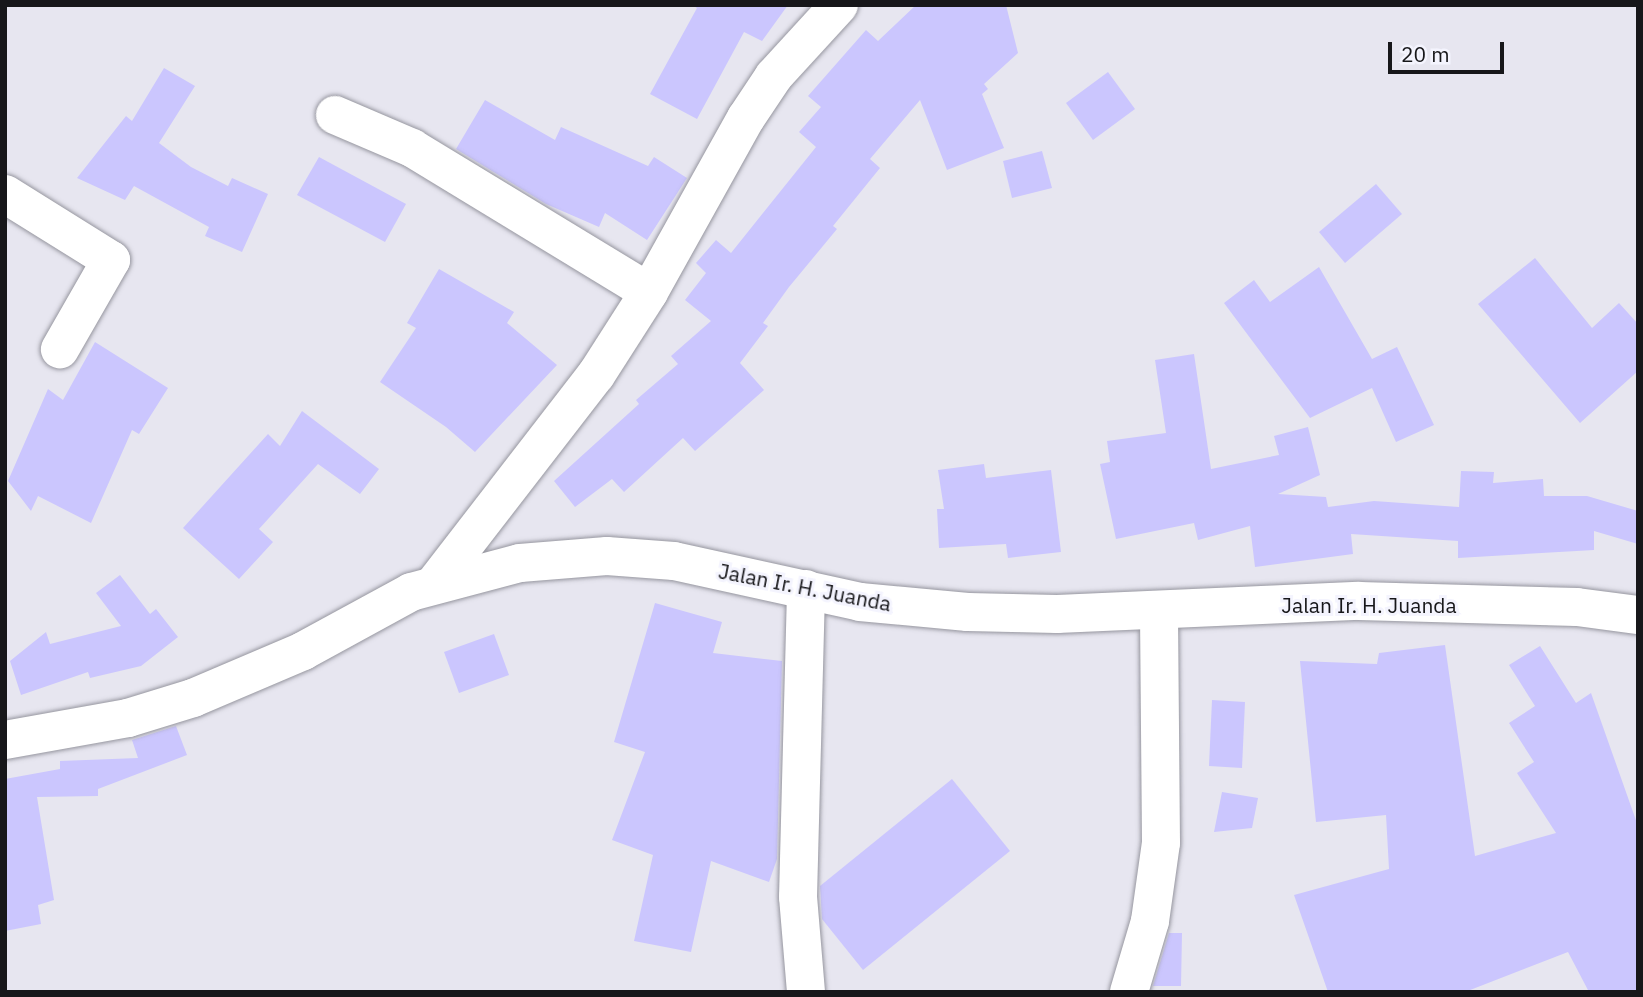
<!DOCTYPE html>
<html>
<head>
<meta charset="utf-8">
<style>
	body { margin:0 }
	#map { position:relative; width:1643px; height:997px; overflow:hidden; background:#e7e6f0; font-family:"IBM Plex Sans",sans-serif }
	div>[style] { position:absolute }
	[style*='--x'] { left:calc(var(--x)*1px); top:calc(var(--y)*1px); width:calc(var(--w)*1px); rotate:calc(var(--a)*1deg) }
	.building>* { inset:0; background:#cbc6fe }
	.roads { filter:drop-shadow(0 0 2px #96969f) drop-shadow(0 0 2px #96969f) }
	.minor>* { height:38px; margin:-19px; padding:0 19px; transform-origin:19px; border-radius:19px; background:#fff }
	.tertiary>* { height:38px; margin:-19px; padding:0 19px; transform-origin:19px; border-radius:19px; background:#fff }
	span { translate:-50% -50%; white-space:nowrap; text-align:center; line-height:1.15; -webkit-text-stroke:6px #f4f4fe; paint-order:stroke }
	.street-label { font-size:21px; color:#17171a }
	.frame { position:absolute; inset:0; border:7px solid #17171a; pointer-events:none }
	.scale { position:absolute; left:1388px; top:42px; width:116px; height:32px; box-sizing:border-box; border:4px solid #17171a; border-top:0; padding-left:9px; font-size:21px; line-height:24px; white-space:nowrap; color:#17171a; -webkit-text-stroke:5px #f4f4fe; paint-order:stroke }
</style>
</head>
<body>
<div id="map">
	<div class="building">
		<i style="clip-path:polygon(692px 5px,788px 5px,762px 41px,744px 32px,697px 119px,650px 94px,697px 8px)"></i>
		<i style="clip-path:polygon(916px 5px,1006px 5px,1018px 53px,984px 84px,988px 89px,982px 94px,1004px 148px,947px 170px,920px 100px,870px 159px,880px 168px,833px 226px,837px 229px,789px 287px,763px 323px,768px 326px,740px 363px,764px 390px,695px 451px,683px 438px,624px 492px,612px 479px,575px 507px,554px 481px,639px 404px,636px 400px,678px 364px,671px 356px,711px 321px,685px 300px,706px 273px,696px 263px,716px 240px,731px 253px,816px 147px,799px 132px,821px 107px,808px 96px,866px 30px,878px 41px)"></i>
		<i style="clip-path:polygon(164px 68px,195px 86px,159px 143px,191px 167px,228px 186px,232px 178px,268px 194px,242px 252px,205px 236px,209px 227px,134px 186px,125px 200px,77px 178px,126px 116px,132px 121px)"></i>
		<i style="clip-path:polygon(1108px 72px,1135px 109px,1093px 140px,1066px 103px)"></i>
		<i style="clip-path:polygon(485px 100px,555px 140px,561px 127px,648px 166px,654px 157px,687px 178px,647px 240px,605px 213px,599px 227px,546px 204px,456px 149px)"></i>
		<i style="clip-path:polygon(1042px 151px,1052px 188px,1012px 198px,1003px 161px)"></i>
		<i style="clip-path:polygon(319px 157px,406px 204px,385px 242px,297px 195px)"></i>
		<i style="clip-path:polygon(1376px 184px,1402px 214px,1345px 263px,1319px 232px)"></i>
		<i style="clip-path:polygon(1535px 258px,1592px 328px,1619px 303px,1638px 324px,1638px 371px,1580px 423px,1478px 304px)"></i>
		<i style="clip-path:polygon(1319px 267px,1372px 359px,1397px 347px,1434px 425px,1396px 442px,1372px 388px,1310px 418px,1224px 303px,1254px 280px,1270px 302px)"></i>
		<i style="clip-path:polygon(439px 269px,514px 312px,507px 323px,557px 365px,475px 452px,446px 427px,380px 382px,416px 328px,407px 323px)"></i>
		<i style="clip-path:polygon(95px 342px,168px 388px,139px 434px,132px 430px,91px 523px,38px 496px,31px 511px,8px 481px,48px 389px,63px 400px)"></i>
		<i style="clip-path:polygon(1194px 354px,1211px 469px,1279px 455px,1274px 436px,1308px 427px,1320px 475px,1278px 494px,1326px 497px,1328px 507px,1374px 501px,1459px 507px,1461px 471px,1494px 472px,1493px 483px,1543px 479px,1544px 496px,1587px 496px,1638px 511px,1638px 544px,1594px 531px,1594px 550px,1458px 558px,1458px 541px,1351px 534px,1353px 554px,1255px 567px,1250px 526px,1198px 540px,1194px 523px,1116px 539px,1100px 464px,1110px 462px,1107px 441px,1166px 433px,1155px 360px)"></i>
		<i style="clip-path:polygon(302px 411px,379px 469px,360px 494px,318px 464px,259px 529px,273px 542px,239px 579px,183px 528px,268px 434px,280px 446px)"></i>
		<i style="clip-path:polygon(984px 464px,986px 478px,1051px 470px,1061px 552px,1008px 558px,1006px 544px,939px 548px,937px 509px,944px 509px,938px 470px)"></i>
		<i style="clip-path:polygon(120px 575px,150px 614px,156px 609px,178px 637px,141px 666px,90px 678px,88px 672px,21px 695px,10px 661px,46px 632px,50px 644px,121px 626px,96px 593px)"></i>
		<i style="clip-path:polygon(655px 603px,722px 622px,713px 653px,782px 661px,777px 859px,769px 882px,711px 861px,691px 952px,634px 941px,653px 855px,612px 840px,645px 752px,614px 742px)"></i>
		<i style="clip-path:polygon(494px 634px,509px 675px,459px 693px,444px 652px)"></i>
		<i style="clip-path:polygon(1445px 645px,1475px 856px,1556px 833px,1517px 773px,1534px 762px,1509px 723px,1535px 706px,1509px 665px,1540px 646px,1576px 703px,1591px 693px,1638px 826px,1638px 992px,1589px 992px,1568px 952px,1465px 992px,1328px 992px,1294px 895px,1389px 869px,1386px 815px,1316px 822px,1300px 661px,1377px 664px,1379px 653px)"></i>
		<i style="clip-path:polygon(1212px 700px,1245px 702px,1242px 768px,1209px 766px)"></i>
		<i style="clip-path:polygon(176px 726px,187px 755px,98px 789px,98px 796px,37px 797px,54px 900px,38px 905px,41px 924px,5px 931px,5px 779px,60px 769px,60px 761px,138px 758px,132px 740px)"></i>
		<i style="clip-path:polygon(952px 779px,1010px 851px,863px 970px,822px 919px,820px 886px)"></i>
		<i style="clip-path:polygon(1222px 792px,1258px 798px,1252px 828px,1214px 832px)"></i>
		<i style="clip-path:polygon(1169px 933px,1182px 933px,1181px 986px,1153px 986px)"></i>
	</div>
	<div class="roads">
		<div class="minor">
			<i style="--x:335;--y:115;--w:84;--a:23.2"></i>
			<i style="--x:412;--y:148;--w:277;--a:31.3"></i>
			<i style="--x:5;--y:194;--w:125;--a:31.9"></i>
			<i style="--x:111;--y:260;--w:103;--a:119.8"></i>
			<i style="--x:806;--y:992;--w:95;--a:-94.8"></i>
			<i style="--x:798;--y:897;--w:308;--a:-88.5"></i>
			<i style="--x:1129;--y:992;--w:74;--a:-73.5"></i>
			<i style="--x:1150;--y:921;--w:79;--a:-82"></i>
			<i style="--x:1161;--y:843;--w:232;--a:-90.5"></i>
		</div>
		<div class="tertiary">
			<i style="--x:435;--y:583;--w:263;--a:-52.3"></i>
			<i style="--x:596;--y:375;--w:98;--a:-57.4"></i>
			<i style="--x:649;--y:292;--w:199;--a:-60.9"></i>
			<i style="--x:746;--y:118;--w:50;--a:-56.3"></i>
			<i style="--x:774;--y:76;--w:96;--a:-47.5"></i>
			<i style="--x:5;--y:740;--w:125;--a:-10.1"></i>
			<i style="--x:128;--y:718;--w:68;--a:-17.1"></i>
			<i style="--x:193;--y:698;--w:120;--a:-23.1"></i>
			<i style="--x:303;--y:651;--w:123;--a:-28.6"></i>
			<i style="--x:411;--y:592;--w:113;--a:-14.9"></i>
			<i style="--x:520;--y:563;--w:87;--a:-4.6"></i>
			<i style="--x:607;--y:556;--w:67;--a:4.3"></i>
			<i style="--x:674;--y:561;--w:190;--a:12.4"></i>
			<i style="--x:860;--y:602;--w:108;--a:5.3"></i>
			<i style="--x:968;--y:612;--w:89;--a:1.3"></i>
			<i style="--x:1057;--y:614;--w:302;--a:-2.5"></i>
			<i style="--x:1359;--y:601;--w:218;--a:1.6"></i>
			<i style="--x:1577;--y:607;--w:62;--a:7.5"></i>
		</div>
	</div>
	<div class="street-label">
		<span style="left:805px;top:587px;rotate:11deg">Jalan Ir. H. Juanda</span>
		<span style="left:1369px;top:605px">Jalan Ir. H. Juanda</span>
	</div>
	<div class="frame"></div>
	<div class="scale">20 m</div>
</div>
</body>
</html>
